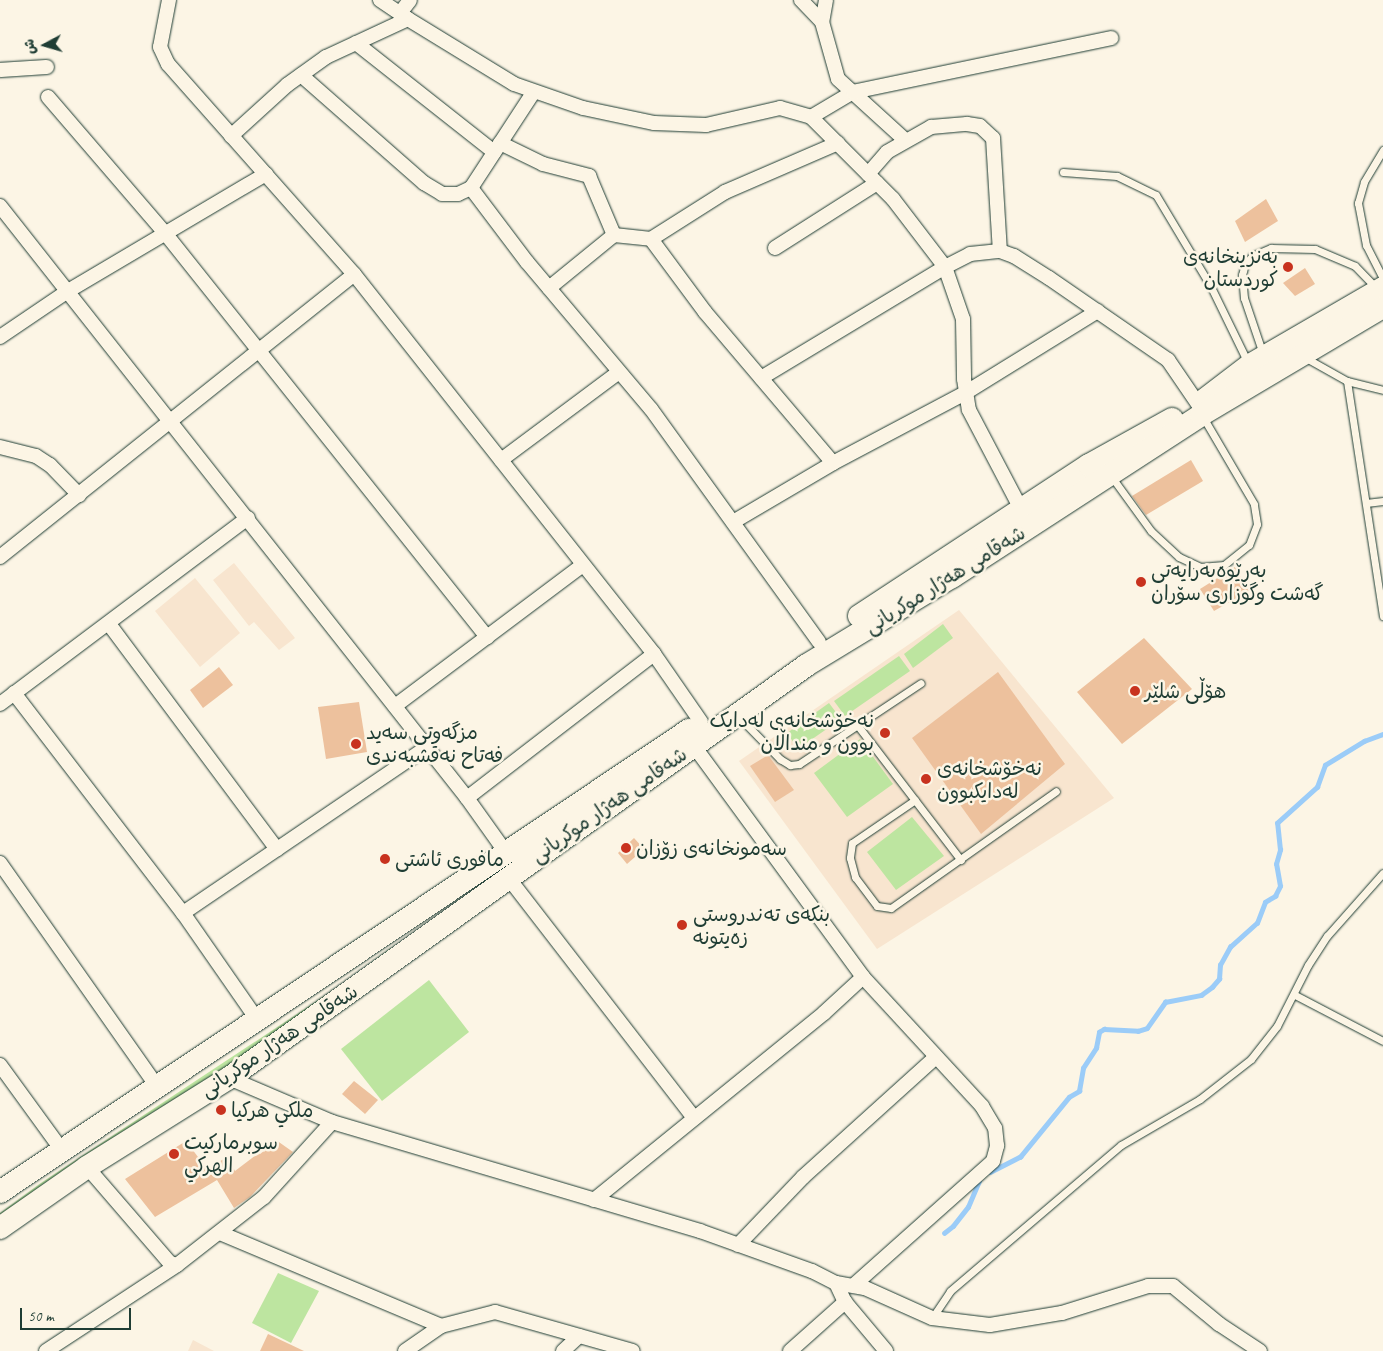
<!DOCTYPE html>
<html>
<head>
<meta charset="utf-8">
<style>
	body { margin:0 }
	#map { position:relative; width:1383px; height:1351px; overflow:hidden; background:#fcf5e5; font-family:Caveat,"Playpen Sans Arabic",sans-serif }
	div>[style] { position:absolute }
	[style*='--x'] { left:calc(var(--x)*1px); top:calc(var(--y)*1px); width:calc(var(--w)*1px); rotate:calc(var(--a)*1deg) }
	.built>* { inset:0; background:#f8e5cf }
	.green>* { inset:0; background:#bde5a0 }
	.stream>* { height:4.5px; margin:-2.25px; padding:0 2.25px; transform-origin:2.25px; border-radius:2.25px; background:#9bccf8 }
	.building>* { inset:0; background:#edc19d }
	.roads { filter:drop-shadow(0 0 1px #1f3d34) drop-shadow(0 0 1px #1f3d34) }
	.service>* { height:7px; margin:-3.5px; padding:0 3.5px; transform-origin:3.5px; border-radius:3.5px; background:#fcf5e5 }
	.minor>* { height:14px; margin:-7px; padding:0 7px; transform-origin:7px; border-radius:7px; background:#fcf5e5 }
	.trunk>* { height:22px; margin:-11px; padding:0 11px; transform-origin:11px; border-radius:11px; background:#fcf5e5 }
	.dots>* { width:14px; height:14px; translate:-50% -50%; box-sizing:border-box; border:2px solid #fcf5e5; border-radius:50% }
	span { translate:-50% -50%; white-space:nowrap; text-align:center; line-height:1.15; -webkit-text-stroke:5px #fcf5e5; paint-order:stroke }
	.poi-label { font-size:20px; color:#1f3d34 }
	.right { translate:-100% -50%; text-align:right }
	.left { translate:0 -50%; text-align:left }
	.street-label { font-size:20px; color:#1f3d34 }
	.north { position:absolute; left:20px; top:20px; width:50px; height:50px; -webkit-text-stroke:4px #fcf5e5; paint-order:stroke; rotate:264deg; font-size:14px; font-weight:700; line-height:20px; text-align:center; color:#1f3d34 }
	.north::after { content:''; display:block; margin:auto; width:18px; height:22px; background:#1f3d34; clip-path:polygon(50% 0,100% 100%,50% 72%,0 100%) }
	.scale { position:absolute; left:20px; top:1308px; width:111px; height:22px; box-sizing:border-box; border:2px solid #1f3d34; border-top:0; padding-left:6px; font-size:15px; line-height:18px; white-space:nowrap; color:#1f3d34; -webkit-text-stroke:4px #fcf5e5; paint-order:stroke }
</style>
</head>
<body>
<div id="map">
	<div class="built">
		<i style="clip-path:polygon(234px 563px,295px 638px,279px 650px,254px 622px,249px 626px,213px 580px)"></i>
		<i style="clip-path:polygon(195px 578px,240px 633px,200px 667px,155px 611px)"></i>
		<i style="clip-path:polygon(959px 610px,1114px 798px,877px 949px,739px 761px)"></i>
		<i style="clip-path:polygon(193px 1340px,214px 1351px,188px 1351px)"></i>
	</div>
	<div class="green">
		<i style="clip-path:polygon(943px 624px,953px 638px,913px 668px,904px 654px)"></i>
		<i style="clip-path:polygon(899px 656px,910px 671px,845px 716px,834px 701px)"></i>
		<i style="clip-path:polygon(829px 703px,841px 719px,798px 749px,787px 733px)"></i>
		<i style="clip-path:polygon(860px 739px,893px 784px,847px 817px,814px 773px)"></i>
		<i style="clip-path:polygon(912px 817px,944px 856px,896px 890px,867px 852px)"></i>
		<i style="clip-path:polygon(391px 948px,397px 949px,0 1223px,0 1213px,41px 1183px,350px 979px)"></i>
		<i style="clip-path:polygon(429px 980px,469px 1032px,382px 1101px,341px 1049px)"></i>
		<i style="clip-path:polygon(278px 1273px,319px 1291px,291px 1343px,252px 1323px)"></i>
	</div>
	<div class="stream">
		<i style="--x:990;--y:1172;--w:34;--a:-27"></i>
		<i style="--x:1020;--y:1157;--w:77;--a:-50.8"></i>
		<i style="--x:1069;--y:1097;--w:12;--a:-31"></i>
		<i style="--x:1079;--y:1091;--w:23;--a:-80"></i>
		<i style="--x:1083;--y:1068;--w:24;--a:-57"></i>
		<i style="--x:1096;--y:1048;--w:16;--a:-79"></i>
		<i style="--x:1099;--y:1032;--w:6;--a:-31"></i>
		<i style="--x:1104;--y:1029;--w:34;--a:3"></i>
		<i style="--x:1138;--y:1031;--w:9;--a:-18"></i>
		<i style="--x:1147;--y:1028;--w:32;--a:-55"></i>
		<i style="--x:1165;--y:1002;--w:37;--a:-11"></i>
		<i style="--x:1201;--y:995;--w:14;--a:-36"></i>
		<i style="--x:1212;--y:987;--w:11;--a:-49"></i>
		<i style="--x:1219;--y:979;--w:14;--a:-86"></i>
		<i style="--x:1220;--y:965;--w:21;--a:-61"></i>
		<i style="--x:1230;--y:947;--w:36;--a:-42"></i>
		<i style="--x:1257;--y:923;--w:22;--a:-69"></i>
		<i style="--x:1265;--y:902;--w:12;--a:-31"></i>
		<i style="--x:1275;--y:896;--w:11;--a:-63"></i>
		<i style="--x:1280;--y:886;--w:22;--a:-100"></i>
		<i style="--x:1276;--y:864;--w:15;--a:-74"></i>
		<i style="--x:1280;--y:850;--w:27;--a:-96"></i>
		<i style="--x:1277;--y:823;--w:54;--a:-42"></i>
		<i style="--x:1317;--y:787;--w:23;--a:-70"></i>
		<i style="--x:1325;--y:765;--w:46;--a:-31.6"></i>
		<i style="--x:1364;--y:741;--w:20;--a:-20"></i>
		<i style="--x:944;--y:1233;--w:11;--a:-38"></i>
		<i style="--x:953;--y:1226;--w:24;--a:-52"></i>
		<i style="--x:968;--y:1207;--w:28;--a:-67"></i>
	</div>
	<div class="building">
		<i style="clip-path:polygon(1266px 199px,1278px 221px,1245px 242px,1235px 221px)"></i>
		<i style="clip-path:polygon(1305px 268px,1315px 284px,1295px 296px,1283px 283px)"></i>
		<i style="clip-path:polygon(1191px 460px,1203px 481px,1146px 515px,1132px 496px)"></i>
		<i style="clip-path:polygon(1235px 567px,1249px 591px,1214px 611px,1200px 589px)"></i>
		<i style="clip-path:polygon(1144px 638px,1192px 689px,1122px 744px,1077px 692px)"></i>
		<i style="clip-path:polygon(219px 667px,233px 685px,203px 708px,190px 690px)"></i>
		<i style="clip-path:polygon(998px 672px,1065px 764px,981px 834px,912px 738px)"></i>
		<i style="clip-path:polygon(359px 702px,367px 752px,326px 759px,318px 707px)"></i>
		<i style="clip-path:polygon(768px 755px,794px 790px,775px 802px,750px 766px)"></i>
		<i style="clip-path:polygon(634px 838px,644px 849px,627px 864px,618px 853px)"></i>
		<i style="clip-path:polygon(354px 1081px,378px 1100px,365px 1114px,342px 1094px)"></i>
		<i style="clip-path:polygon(276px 1140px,293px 1152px,250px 1197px,234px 1208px,217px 1180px,155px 1217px,125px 1179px,186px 1141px,207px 1169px,227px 1157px,235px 1171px)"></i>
		<i style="clip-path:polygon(268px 1334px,304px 1351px,260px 1351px)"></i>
	</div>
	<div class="roads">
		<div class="service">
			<i style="--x:1383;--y:150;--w:37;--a:121"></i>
			<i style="--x:1364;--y:182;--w:22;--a:106"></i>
			<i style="--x:1358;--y:203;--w:43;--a:79.2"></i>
			<i style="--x:1366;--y:245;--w:38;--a:63"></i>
			<i style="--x:1063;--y:172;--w:54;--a:4.2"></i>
			<i style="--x:1117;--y:176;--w:43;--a:26"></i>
			<i style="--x:1156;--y:195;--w:107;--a:59.1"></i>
			<i style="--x:1211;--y:287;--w:85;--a:64"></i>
			<i style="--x:1263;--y:354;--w:59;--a:-108.7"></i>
			<i style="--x:1244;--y:298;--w:23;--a:-95"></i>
			<i style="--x:1242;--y:275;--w:11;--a:-75"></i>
			<i style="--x:1245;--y:264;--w:11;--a:-49"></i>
			<i style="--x:1252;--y:256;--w:21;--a:-23"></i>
			<i style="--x:1271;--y:248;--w:44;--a:1.3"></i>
			<i style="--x:1315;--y:249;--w:43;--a:23"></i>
			<i style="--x:1355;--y:266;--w:32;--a:46"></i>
			<i style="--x:1306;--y:358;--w:47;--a:29.3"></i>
			<i style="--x:1347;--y:381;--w:37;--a:14"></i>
			<i style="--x:1347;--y:381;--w:238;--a:81.3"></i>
			<i style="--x:1111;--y:476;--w:68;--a:54"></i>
			<i style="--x:1151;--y:531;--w:38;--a:43"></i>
			<i style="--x:1179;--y:557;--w:23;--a:25"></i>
			<i style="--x:1200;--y:567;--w:24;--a:-5"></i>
			<i style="--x:1224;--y:565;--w:32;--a:-39"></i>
			<i style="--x:1249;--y:545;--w:22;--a:-69"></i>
			<i style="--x:1257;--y:524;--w:20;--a:-99"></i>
			<i style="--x:1254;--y:504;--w:101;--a:-120.4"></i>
			<i style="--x:1366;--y:503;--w:17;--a:-7"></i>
			<i style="--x:739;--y:717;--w:59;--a:45.7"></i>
			<i style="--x:780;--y:759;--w:12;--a:31"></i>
			<i style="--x:790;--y:765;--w:9;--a:-6"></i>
			<i style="--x:799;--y:764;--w:146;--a:-33.6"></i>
			<i style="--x:858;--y:726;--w:169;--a:52.5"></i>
			<i style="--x:915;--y:800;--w:76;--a:145.7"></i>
			<i style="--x:852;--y:843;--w:15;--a:98"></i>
			<i style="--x:850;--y:858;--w:20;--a:75"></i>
			<i style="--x:855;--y:877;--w:36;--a:53"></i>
			<i style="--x:877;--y:906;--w:14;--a:8"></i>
			<i style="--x:891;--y:908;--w:202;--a:-35.3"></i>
			<i style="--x:1295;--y:995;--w:99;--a:27.6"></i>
			<i style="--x:932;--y:1318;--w:32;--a:-56"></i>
			<i style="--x:950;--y:1291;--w:225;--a:-40.5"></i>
			<i style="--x:1121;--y:1145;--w:91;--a:-30.2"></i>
			<i style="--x:1200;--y:1099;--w:65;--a:-38.1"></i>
			<i style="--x:1251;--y:1059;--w:42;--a:-51.8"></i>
			<i style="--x:1277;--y:1026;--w:68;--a:-63.1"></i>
			<i style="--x:1308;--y:965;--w:35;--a:-57"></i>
			<i style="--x:1327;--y:936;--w:84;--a:-48.4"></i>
		</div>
		<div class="minor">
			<i style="--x:169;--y:0;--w:48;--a:100.8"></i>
			<i style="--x:160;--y:47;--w:19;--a:65"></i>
			<i style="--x:168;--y:64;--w:281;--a:48.5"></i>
			<i style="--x:354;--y:274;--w:484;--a:51.7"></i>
			<i style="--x:654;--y:654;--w:83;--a:55.3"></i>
			<i style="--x:380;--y:0;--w:34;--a:34"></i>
			<i style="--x:801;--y:0;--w:30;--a:46"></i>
			<i style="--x:826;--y:0;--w:22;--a:100"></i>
			<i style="--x:822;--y:22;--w:59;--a:74.3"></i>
			<i style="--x:838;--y:79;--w:91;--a:42.3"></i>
			<i style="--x:400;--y:13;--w:16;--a:-52"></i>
			<i style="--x:356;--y:43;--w:176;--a:38.3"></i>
			<i style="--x:0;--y:70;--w:47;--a:-3.7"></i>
			<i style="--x:301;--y:75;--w:164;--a:41.3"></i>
			<i style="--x:424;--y:183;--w:21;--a:31"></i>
			<i style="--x:442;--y:194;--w:16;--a:0"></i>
			<i style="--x:458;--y:194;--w:14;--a:-25"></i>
			<i style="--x:471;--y:188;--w:113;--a:-56.9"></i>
			<i style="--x:48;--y:97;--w:179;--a:49.3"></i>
			<i style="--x:165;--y:233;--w:517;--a:51.44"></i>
			<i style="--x:811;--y:117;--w:49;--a:-30.8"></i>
			<i style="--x:853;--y:92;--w:264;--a:-11.8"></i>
			<i style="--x:231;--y:136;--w:76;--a:-42.3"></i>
			<i style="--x:287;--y:85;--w:48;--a:-35.7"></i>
			<i style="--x:326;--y:57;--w:90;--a:-24.9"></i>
			<i style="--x:408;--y:19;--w:124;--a:31.5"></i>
			<i style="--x:514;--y:84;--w:73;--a:19.2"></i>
			<i style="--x:583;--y:108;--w:73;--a:11.9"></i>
			<i style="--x:654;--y:123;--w:52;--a:2.2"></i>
			<i style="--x:706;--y:125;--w:76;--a:-12.9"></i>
			<i style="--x:780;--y:108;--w:32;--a:16"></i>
			<i style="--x:811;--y:117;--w:116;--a:45"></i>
			<i style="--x:893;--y:199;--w:86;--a:52.6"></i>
			<i style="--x:945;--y:267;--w:55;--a:70.9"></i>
			<i style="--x:963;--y:319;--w:60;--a:89"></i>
			<i style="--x:964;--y:379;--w:31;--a:81"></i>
			<i style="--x:969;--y:410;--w:112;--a:62.3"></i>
			<i style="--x:500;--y:143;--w:48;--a:26"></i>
			<i style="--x:543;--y:164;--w:48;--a:14.6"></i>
			<i style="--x:589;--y:176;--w:64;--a:67"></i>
			<i style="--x:868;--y:174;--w:29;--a:-49"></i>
			<i style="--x:887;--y:152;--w:51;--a:-29.6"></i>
			<i style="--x:931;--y:127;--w:36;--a:-5"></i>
			<i style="--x:967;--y:124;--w:13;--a:9"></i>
			<i style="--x:980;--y:126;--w:18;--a:43"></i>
			<i style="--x:993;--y:138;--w:113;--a:86.5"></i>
			<i style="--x:471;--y:188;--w:93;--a:52.9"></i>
			<i style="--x:527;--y:262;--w:192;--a:49.9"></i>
			<i style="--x:651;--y:409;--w:287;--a:54.2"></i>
			<i style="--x:0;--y:206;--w:754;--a:51.73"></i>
			<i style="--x:467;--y:798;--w:69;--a:54.5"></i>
			<i style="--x:651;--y:239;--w:91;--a:53.5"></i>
			<i style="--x:705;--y:312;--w:198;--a:49.7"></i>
			<i style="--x:775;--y:248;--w:121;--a:-32.5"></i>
			<i style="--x:549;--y:288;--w:84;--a:-39.2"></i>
			<i style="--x:614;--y:235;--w:37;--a:6"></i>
			<i style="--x:651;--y:239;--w:88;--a:-32.4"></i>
			<i style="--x:725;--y:192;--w:123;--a:-23.4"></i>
			<i style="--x:0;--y:337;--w:82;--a:-34.1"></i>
			<i style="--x:68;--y:291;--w:230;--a:-30.6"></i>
			<i style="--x:761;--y:378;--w:215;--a:-31.1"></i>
			<i style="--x:945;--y:267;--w:28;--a:-27"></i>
			<i style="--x:970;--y:254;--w:30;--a:-6"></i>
			<i style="--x:1000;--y:251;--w:15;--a:20"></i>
			<i style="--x:1014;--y:256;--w:41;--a:32.2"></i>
			<i style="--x:1049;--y:278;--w:145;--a:34.6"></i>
			<i style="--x:1168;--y:360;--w:53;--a:55.7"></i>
			<i style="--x:0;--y:447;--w:37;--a:14"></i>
			<i style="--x:36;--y:456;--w:17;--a:33"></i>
			<i style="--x:50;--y:465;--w:42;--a:46"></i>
			<i style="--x:501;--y:460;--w:147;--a:-36.7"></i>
			<i style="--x:733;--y:522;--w:116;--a:-30.5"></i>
			<i style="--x:833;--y:463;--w:149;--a:-27.9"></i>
			<i style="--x:965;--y:393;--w:156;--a:-31.7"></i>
			<i style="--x:0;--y:557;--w:453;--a:-38.6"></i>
			<i style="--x:109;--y:624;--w:281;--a:53.3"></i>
			<i style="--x:14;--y:693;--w:277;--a:52.5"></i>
			<i style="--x:183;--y:913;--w:128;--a:55.2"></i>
			<i style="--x:0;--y:704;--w:310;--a:-36.9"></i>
			<i style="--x:395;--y:706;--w:235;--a:-36.9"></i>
			<i style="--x:467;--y:798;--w:236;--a:-37.6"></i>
			<i style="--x:0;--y:863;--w:273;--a:54.9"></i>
			<i style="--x:507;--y:876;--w:306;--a:52.3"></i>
			<i style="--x:183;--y:913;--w:295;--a:-34.2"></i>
			<i style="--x:0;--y:1065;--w:104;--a:54"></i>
			<i style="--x:229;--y:1078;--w:112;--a:23.1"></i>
			<i style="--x:332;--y:1122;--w:384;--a:16.5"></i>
			<i style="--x:700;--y:1231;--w:119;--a:19.7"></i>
			<i style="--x:812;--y:1271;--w:27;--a:27"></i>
			<i style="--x:836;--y:1283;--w:21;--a:65"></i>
			<i style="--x:845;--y:1302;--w:64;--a:50.1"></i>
			<i style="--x:87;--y:1167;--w:127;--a:49.2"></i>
			<i style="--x:170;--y:1263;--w:7;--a:16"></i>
			<i style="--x:177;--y:1265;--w:110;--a:-38"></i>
			<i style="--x:264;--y:1197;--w:101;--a:-47.8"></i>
			<i style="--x:594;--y:1200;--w:296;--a:-39.1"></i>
			<i style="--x:824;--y:1013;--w:53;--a:-42.7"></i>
			<i style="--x:863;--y:977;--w:286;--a:-126.2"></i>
			<i style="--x:220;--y:1233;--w:240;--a:22.8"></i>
			<i style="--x:738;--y:1245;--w:94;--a:-46.3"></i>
			<i style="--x:803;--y:1177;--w:179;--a:-42.1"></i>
			<i style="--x:836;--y:1283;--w:29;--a:10"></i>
			<i style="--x:865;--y:1288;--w:73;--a:24.1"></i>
			<i style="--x:932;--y:1318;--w:58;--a:6.9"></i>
			<i style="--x:990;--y:1325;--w:73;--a:-9.5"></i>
			<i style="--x:1062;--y:1313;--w:90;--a:-17.4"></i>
			<i style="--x:1148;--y:1286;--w:25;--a:0"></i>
			<i style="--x:1173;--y:1286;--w:60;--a:39.6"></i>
			<i style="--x:1219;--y:1324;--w:49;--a:33.4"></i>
			<i style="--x:854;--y:1285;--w:186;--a:-41.7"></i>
			<i style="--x:993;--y:1161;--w:16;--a:-75"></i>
			<i style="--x:997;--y:1146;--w:18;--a:-96"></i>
			<i style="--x:995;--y:1128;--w:26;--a:-121"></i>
			<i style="--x:982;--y:1106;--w:176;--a:-132.7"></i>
			<i style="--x:46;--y:1351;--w:157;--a:-33.3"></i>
			<i style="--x:405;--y:1351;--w:44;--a:-34.8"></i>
			<i style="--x:441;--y:1326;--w:56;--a:-14.5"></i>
			<i style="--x:495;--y:1312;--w:143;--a:15.8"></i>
			<i style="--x:563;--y:1351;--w:22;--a:-43"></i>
			<i style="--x:790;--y:1351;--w:74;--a:-41.7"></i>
		</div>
		<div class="trunk">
			<i style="--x:1204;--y:400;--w:58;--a:-37.3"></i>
			<i style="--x:1250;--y:365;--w:154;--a:-30.1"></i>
			<i style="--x:859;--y:616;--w:275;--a:-33.3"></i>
			<i style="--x:1089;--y:465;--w:95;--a:-29"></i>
			<i style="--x:0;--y:1192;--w:830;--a:-33.84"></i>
			<i style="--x:0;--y:1228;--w:106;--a:-35"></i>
			<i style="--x:87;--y:1167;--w:168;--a:-32.1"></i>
			<i style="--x:229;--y:1078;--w:710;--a:-35.55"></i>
			<i style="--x:807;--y:665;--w:170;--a:-31.3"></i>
			<i style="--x:952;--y:577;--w:297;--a:-33"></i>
			<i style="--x:1201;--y:415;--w:212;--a:-30.7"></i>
		</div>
	</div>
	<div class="dots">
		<i style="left:1288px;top:267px;background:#c8321e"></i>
		<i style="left:1141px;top:582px;background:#c8321e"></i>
		<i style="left:1135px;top:691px;background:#c8321e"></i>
		<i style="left:885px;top:733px;background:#c8321e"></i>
		<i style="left:356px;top:744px;background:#c8321e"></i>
		<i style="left:926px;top:779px;background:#c8321e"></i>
		<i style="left:626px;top:848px;background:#c8321e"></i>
		<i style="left:385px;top:859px;background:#c8321e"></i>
		<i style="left:682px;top:925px;background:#c8321e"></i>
		<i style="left:221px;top:1110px;background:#c8321e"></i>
		<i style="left:174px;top:1154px;background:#c8321e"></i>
	</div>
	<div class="poi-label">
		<span class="right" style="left:1278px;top:268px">بەنزینخانەی<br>كوردستان</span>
		<span class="left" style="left:1151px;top:582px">بەڕێوەبەرایەتی<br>گەشت وگوزاری سۆران</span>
		<span class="left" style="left:1145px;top:691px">هۆڵی شلێر</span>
		<span class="right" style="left:874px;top:732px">نەخۆشخانەی لەدایک<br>بوون و منداڵان</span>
		<span class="left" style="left:366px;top:744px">مزگەوتی سەید<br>فەتاح نەقشبەندی</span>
		<span class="left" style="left:937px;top:780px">نەخۆشخانەی<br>لەدایکبوون</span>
		<span class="left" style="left:636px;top:848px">سەمونخانەی زۆزان</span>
		<span class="left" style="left:395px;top:859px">مافوری ئاشتی</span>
		<span class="left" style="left:693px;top:926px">بنکەی تەندروستی<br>زەیتونە</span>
		<span class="left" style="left:231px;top:1110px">ملكي هركيا</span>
		<span class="left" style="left:184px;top:1154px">سوبرماركيت<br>الهركي</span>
	</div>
	<div class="street-label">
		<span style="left:945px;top:580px;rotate:-32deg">شەقامی ھەژار موکریانی</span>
		<span style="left:609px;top:805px;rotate:-35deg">شەقامی ھەژار موکریانی</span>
		<span style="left:279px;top:1041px;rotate:-34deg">شەقامی ھەژار موکریانی</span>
	</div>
	<div class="north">ش</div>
	<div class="scale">50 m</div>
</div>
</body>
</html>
